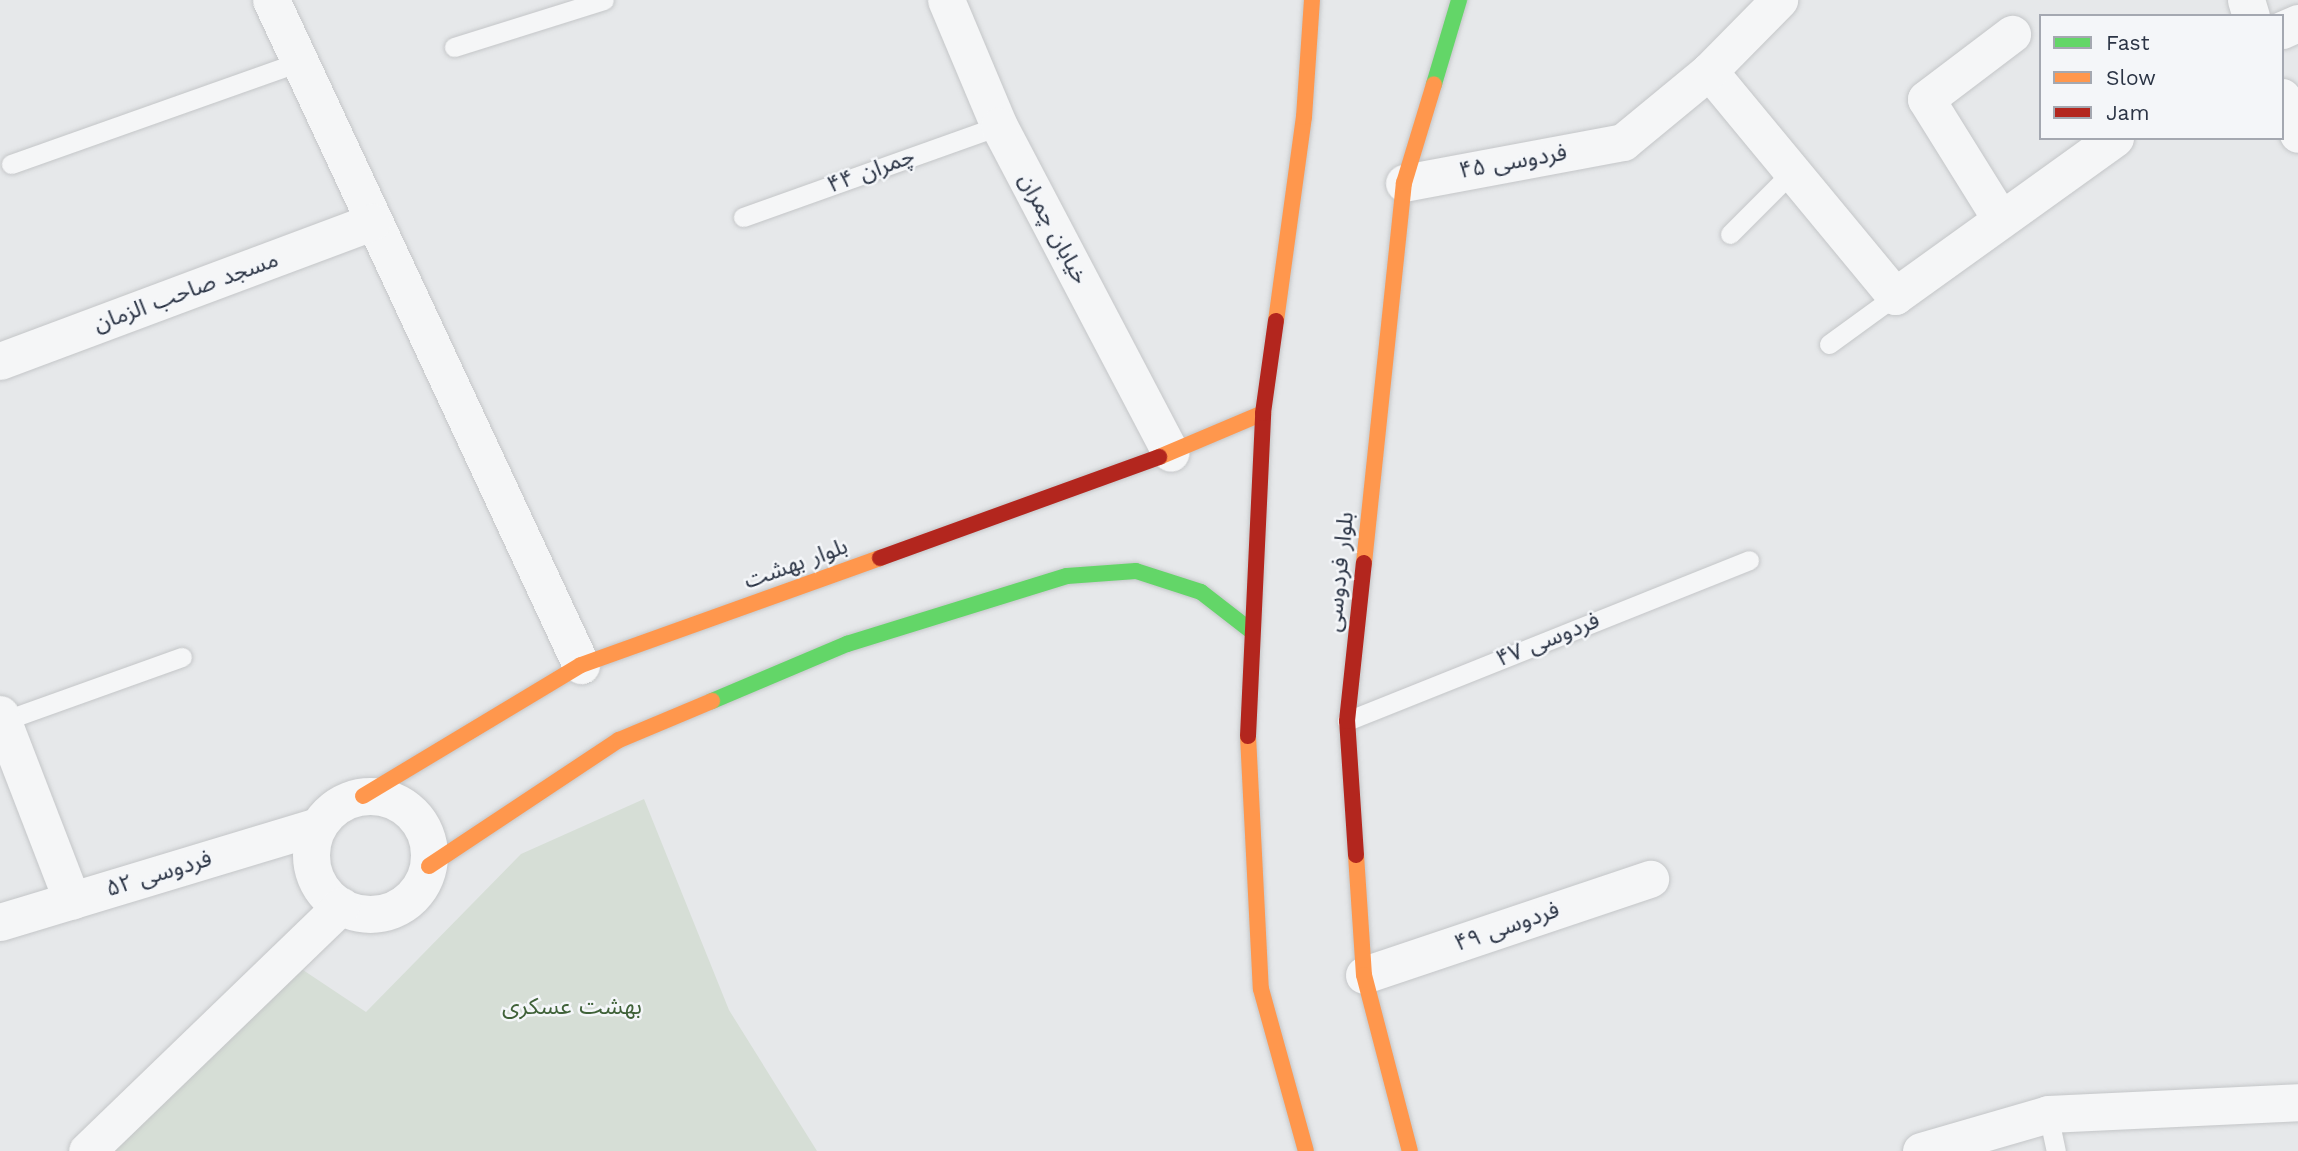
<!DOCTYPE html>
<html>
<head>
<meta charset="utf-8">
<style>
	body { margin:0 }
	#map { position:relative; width:2298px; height:1151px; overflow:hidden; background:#e6e8ea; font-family:"Work Sans","Noto Sans Arabic",sans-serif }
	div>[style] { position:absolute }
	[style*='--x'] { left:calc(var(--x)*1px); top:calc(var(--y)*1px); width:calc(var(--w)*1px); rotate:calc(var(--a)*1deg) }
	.green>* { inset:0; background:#d6ded6 }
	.roads { filter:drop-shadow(0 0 2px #c4c6c8) drop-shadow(0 0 2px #c4c6c8) }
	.lane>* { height:19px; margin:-9.5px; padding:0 9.5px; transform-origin:9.5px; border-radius:9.5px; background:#f5f6f7 }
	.street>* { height:37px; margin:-18.5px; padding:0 18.5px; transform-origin:18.5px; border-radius:18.5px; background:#f5f6f7 }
	.street>.ring { margin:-18.5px; padding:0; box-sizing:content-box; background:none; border:37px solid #f5f6f7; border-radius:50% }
	.fast>* { height:16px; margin:-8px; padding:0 8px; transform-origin:8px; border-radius:8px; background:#63d668 }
	.slow>* { height:16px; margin:-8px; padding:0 8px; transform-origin:8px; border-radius:8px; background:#ff974d }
	.jam>* { height:16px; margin:-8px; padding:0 8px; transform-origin:8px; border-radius:8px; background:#b3261e }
	span { translate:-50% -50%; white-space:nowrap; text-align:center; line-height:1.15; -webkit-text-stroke:5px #f4f6f9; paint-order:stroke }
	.street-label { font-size:23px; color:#2b3445 }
	.park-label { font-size:23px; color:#3f6138 }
	.legend { position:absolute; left:2039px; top:14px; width:245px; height:126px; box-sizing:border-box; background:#f4f6f9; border:2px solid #a4a8b1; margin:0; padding:9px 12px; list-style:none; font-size:21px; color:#2b3445 }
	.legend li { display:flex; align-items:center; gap:14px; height:35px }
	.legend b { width:35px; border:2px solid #a4a8b1 }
</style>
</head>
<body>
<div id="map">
	<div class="green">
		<i style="clip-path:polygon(644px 799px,729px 1010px,817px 1151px,104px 1151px,291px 962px,366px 1012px,521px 854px)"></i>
	</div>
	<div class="roads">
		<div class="lane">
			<i style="--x:454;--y:47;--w:157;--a:-17.4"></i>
			<i style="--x:11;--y:164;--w:302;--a:-19.5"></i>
			<i style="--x:743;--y:217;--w:272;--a:-19.6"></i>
			<i style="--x:1730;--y:234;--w:88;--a:-45"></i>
			<i style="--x:1829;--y:344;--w:82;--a:-36"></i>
			<i style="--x:3;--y:721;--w:190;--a:-19.7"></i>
			<i style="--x:1347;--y:721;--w:433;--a:-21.8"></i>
			<i style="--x:2048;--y:1114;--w:38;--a:78"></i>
		</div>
		<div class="street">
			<i style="--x:271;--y:0;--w:734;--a:65.01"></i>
			<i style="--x:946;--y:0;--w:137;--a:67.2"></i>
			<i style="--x:999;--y:126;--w:369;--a:62.3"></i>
			<i style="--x:2246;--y:0;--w:17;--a:73"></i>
			<i style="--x:2282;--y:30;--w:17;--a:-24"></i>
			<i style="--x:1709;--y:71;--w:292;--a:50.4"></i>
			<i style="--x:1895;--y:296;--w:271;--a:-35.7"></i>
			<i style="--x:2282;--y:97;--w:40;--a:66.6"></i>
			<i style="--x:1404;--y:183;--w:223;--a:-10.6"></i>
			<i style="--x:1623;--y:142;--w:112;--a:-39.5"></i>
			<i style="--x:1709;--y:71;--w:100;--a:-45.4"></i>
			<i style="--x:2000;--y:218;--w:140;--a:-121.9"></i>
			<i style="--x:1926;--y:99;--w:108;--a:-37.1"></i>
			<i style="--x:0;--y:361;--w:397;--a:-20.5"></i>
			<i style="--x:0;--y:714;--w:200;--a:68.9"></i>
			<i class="ring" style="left:311px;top:796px;width:81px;height:81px"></i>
			<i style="--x:0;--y:922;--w:332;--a:-16.8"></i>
			<i style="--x:1364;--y:975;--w:302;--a:-18.6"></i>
			<i style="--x:87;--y:1151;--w:353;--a:-44"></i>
			<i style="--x:1921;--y:1151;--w:132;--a:-16.2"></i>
			<i style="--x:2048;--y:1114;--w:250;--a:-2.7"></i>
		</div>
		<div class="fast">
			<i style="--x:1434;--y:84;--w:88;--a:-73.4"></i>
			<i style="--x:712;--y:701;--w:147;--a:-22.9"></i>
			<i style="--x:847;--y:644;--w:230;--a:-17.2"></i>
			<i style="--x:1067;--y:576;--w:69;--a:-4.1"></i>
			<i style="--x:1136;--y:571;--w:68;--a:17.9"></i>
			<i style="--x:1201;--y:592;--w:62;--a:37.8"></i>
		</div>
		<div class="slow">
			<i style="--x:1276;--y:321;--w:206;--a:-82.2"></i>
			<i style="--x:1304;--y:117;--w:117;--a:-86.1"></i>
			<i style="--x:1159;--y:457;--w:113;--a:-22.9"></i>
			<i style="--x:1364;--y:563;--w:382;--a:-84"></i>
			<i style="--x:1404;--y:183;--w:103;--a:-73.1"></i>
			<i style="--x:1248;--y:736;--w:253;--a:87.1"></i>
			<i style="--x:1261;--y:989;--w:168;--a:74.5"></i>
			<i style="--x:363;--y:796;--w:254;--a:-31"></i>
			<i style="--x:581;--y:665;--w:318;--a:-19.7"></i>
			<i style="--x:1356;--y:855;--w:120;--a:86.2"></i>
			<i style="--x:1364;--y:975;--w:182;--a:75.4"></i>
			<i style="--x:429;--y:866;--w:228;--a:-33.6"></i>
			<i style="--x:619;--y:740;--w:101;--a:-22.8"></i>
		</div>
		<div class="jam">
			<i style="--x:880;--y:558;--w:297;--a:-19.9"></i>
			<i style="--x:1248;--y:736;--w:323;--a:-87.3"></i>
			<i style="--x:1263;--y:413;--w:93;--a:-82"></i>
			<i style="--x:1356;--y:855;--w:134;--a:-93.8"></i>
			<i style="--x:1347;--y:721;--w:159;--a:-83.9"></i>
		</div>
	</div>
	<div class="street-label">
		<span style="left:1513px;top:162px;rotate:-10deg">فردوسی ۴۵</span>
		<span style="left:871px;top:171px;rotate:-20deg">چمران ۴۴</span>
		<span style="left:1053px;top:229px;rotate:62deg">خیابان چمران</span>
		<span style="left:186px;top:292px;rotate:-20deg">مسجد صاحب الزمان</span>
		<span style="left:796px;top:564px;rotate:-20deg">بلوار بهشت</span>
		<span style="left:1340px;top:572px;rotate:-84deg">بلوار فردوسی</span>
		<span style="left:1548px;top:640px;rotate:-22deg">فردوسی ۴۷</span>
		<span style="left:159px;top:874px;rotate:-17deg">فردوسی ۵۲</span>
		<span style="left:1507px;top:927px;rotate:-19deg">فردوسی ۴۹</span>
	</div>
	<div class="park-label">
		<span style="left:572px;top:1007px">بهشت عسکری</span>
	</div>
	<ul class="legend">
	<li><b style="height:9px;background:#63d668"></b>Fast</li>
	<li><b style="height:9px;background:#ff974d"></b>Slow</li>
	<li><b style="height:9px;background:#b3261e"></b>Jam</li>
	</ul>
</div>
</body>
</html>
